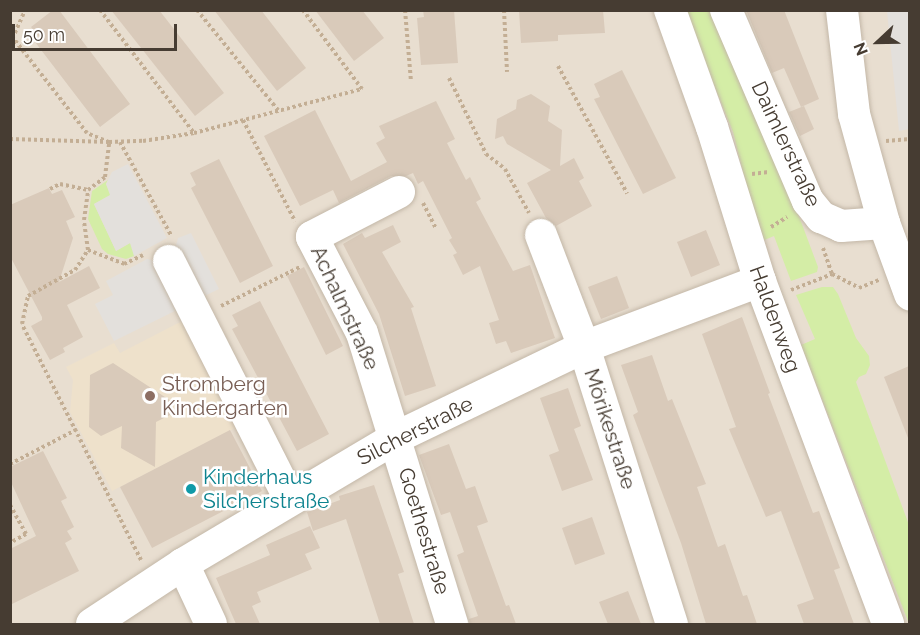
<!DOCTYPE html>
<html>
<head>
<meta charset="utf-8">
<style>
	body { margin:0 }
	#map { position:relative; width:920px; height:635px; overflow:hidden; background:#f3ede3; font-family:Raleway,sans-serif }
	div>[style] { position:absolute }
	[style*='--x'] { left:calc(var(--x)*1px); top:calc(var(--y)*1px); width:calc(var(--w)*1px); rotate:calc(var(--a)*1deg) }
	.residential>* { inset:0; background:#e8ded0 }
	.education>* { inset:0; background:#eee1cb }
	.green>* { inset:0; background:#d4eda6 }
	.parking>* { inset:0; background:#e3e0dc }
	.building>* { inset:0; background:#d9caba }
	.path>* { height:4px; margin-top:-2px; transform-origin:0; background:repeating-linear-gradient(90deg,#c3ae94 0 3px,transparent 0 6px) }
	.roads { filter:drop-shadow(0 0 2px #c3b7a7) drop-shadow(0 0 2px #c3b7a7) }
	.minor>* { height:32px; margin:-16px; padding:0 16px; transform-origin:16px; border-radius:16px; background:#fff }
	.dots>* { width:16px; height:16px; translate:-50% -50%; box-sizing:border-box; border:3px solid #fff; border-radius:50% }
	span { translate:-50% -50%; white-space:nowrap; text-align:center; line-height:1.15; -webkit-text-stroke:5px #fff; paint-order:stroke }
	.street-label { font-size:21px; color:#463c32 }
	.education-label { font-size:21px; color:#785e54 }
	.left { translate:0 -50%; text-align:left }
	.culture-label { font-size:21px; color:#0d838f }
	.frame { position:absolute; inset:0; border:12px solid #463c32; pointer-events:none }
	.north { position:absolute; left:848px; top:12px; width:60px; height:60px; -webkit-text-stroke:4px #fff; paint-order:stroke; rotate:248deg; font-size:16px; font-weight:700; line-height:24px; text-align:center; color:#463c32 }
	.north::after { content:''; display:block; margin:auto; width:21px; height:27px; background:#463c32; clip-path:polygon(50% 0,100% 100%,50% 72%,0 100%) }
	.scale { position:absolute; left:12px; top:24px; width:165px; height:27px; box-sizing:border-box; border:3px solid #463c32; border-top:0; padding-left:8px; font-size:18px; line-height:21px; white-space:nowrap; color:#463c32; -webkit-text-stroke:4px #fff; paint-order:stroke }
</style>
</head>
<body>
<div id="map">
	<div class="residential">
		<i style="clip-path:polygon(11px 11px,909px 11px,909px 624px,11px 624px)"></i>
	</div>
	<div class="education">
		<i style="clip-path:polygon(188px 318px,243px 424px,112px 491px,70px 412px,73px 380px,66px 367px,114px 343px,120px 353px)"></i>
	</div>
	<div class="green">
		<i style="clip-path:polygon(684px 11px,710px 11px,800px 219px,818px 267px,817px 272px,791px 281px,774px 236px,762px 241px,758px 233px,733px 132px)"></i>
		<i style="clip-path:polygon(108px 180px,106px 184px,111px 195px,94px 204px,116px 251px,130px 243px,133px 247px,134px 256px,126px 259px,108px 254px,102px 249px,88px 219px,92px 191px)"></i>
		<i style="clip-path:polygon(822px 287px,833px 287px,838px 294px,856px 338px,869px 356px,870px 365px,866px 374px,859px 377px,856px 382px,909px 525px,909px 624px,801px 345px,815px 339px,796px 295px)"></i>
	</div>
	<div class="parking">
		<i style="clip-path:polygon(887px 11px,909px 11px,909px 129px,899px 131px)"></i>
		<i style="clip-path:polygon(128px 164px,167px 238px,134px 256px,130px 243px,116px 251px,94px 204px,110px 195px,106px 184px,112px 172px)"></i>
		<i style="clip-path:polygon(191px 233px,219px 289px,198px 299px,174px 252px,178px 238px)"></i>
		<i style="clip-path:polygon(147px 259px,158px 262px,181px 308px,114px 341px,95px 304px,113px 295px,106px 281px)"></i>
	</div>
	<div class="building">
		<i style="clip-path:polygon(53px 10px,59px 10px,130px 104px,100px 127px,35px 42px,40px 38px,31px 27px)"></i>
		<i style="clip-path:polygon(111px 10px,159px 10px,224px 93px,195px 116px)"></i>
		<i style="clip-path:polygon(214px 10px,261px 10px,306px 68px,277px 91px)"></i>
		<i style="clip-path:polygon(315px 10px,362px 10px,384px 38px,354px 61px)"></i>
		<i style="clip-path:polygon(423px 10px,454px 10px,458px 63px,421px 65px,417px 18px,424px 17px)"></i>
		<i style="clip-path:polygon(519px 10px,603px 10px,605px 33px,558px 35px,558px 41px,521px 43px)"></i>
		<i style="clip-path:polygon(746px 10px,784px 10px,819px 99px,801px 107px,784px 68px,772px 73px)"></i>
		<i style="clip-path:polygon(622px 70px,676px 178px,643px 194px,594px 99px,600px 97px,594px 84px)"></i>
		<i style="clip-path:polygon(531px 94px,550px 106px,548px 121px,562px 130px,560px 166px,574px 158px,584px 178px,579px 181px,592px 206px,556px 226px,546px 218px,527px 183px,551px 170px,507px 144px,503px 136px,495px 139px,497px 119px,516px 109px,517px 100px)"></i>
		<i style="clip-path:polygon(436px 101px,455px 139px,447px 143px,466px 180px,470px 177px,481px 199px,476px 202px,513px 271px,530px 265px,555px 338px,511px 353px,506px 341px,496px 344px,489px 323px,499px 320px,480px 266px,463px 275px,453px 255px,457px 253px,449px 240px,452px 238px,423px 181px,418px 184px,413px 173px,406px 176px,391px 176px,339px 203px,333px 190px,300px 206px,264px 136px,315px 110px,351px 181px,387px 162px,376px 143px,385px 138px,379px 126px)"></i>
		<i style="clip-path:polygon(804px 106px,814px 129px,800px 136px,789px 112px)"></i>
		<i style="clip-path:polygon(219px 159px,273px 266px,240px 283px,191px 188px,196px 185px,190px 173px)"></i>
		<i style="clip-path:polygon(49px 188px,52px 194px,62px 190px,75px 217px,66px 221px,73px 238px,59px 282px,89px 266px,100px 288px,67px 305px,83px 337px,63px 348px,65px 352px,50px 360px,31px 326px,42px 320px,42px 317px,10px 256px,10px 205px)"></i>
		<i style="clip-path:polygon(393px 225px,401px 242px,382px 252px,414px 307px,411px 308px,436px 386px,405px 396px,379px 314px,343px 244px,362px 233px,365px 238px)"></i>
		<i style="clip-path:polygon(706px 230px,720px 265px,691px 277px,677px 242px)"></i>
		<i style="clip-path:polygon(304px 267px,343px 346px,326px 355px,287px 276px)"></i>
		<i style="clip-path:polygon(617px 276px,629px 308px,601px 319px,588px 287px)"></i>
		<i style="clip-path:polygon(260px 301px,329px 434px,297px 451px,232px 329px,238px 326px,232px 315px)"></i>
		<i style="clip-path:polygon(742px 317px,770px 393px,768px 394px,813px 513px,819px 511px,840px 568px,834px 570px,854px 624px,804px 624px,797px 605px,814px 599px,781px 511px,766px 517px,729px 429px,736px 427px,702px 334px)"></i>
		<i style="clip-path:polygon(652px 355px,668px 401px,672px 399px,706px 484px,697px 487px,718px 547px,725px 544px,743px 596px,747px 595px,757px 624px,706px 624px,681px 543px,633px 415px,638px 412px,621px 365px)"></i>
		<i style="clip-path:polygon(113px 363px,171px 401px,170px 415px,156px 422px,155px 467px,121px 448px,122px 426px,101px 436px,89px 427px,90px 375px)"></i>
		<i style="clip-path:polygon(909px 366px,909px 438px,908px 438px,884px 377px)"></i>
		<i style="clip-path:polygon(568px 388px,581px 426px,574px 429px,593px 480px,562px 491px,549px 455px,559px 451px,540px 398px)"></i>
		<i style="clip-path:polygon(230px 430px,262px 491px,152px 548px,120px 487px)"></i>
		<i style="clip-path:polygon(449px 444px,466px 489px,475px 486px,488px 522px,477px 526px,506px 606px,509px 605px,516px 624px,470px 624px,469px 619px,478px 616px,457px 555px,464px 552px,450px 512px,441px 515px,419px 455px)"></i>
		<i style="clip-path:polygon(43px 451px,67px 498px,61px 501px,74px 527px,67px 531px,72px 539px,65px 543px,79px 571px,10px 605px,10px 549px,36px 536px,10px 480px,10px 467px)"></i>
		<i style="clip-path:polygon(374px 485px,404px 572px,398px 574px,414px 624px,380px 624px,346px 519px,313px 531px,307px 512px,340px 500px,339px 496px)"></i>
		<i style="clip-path:polygon(592px 517px,605px 554px,575px 565px,562px 528px)"></i>
		<i style="clip-path:polygon(310px 526px,320px 548px,305px 554px,312px 569px,257px 592px,261px 602px,252px 606px,260px 624px,236px 624px,216px 578px,270px 555px,266px 545px)"></i>
		<i style="clip-path:polygon(628px 591px,641px 624px,608px 624px,599px 602px)"></i>
	</div>
	<div class="path">
		<i style="--x:100;--y:10;--w:155;--a:52.6"></i>
		<i style="--x:197;--y:10;--w:129;--a:51"></i>
		<i style="--x:405;--y:10;--w:72;--a:85.2"></i>
		<i style="--x:504;--y:10;--w:62;--a:87.2"></i>
		<i style="--x:10;--y:44;--w:37;--a:-66"></i>
		<i style="--x:558;--y:66;--w:145;--a:61.5"></i>
		<i style="--x:449;--y:78;--w:85;--a:64"></i>
		<i style="--x:486;--y:154;--w:24;--a:38"></i>
		<i style="--x:505;--y:169;--w:50;--a:61.4"></i>
		<i style="--x:243;--y:120;--w:114;--a:62.8"></i>
		<i style="--x:10;--y:139;--w:99;--a:1.7"></i>
		<i style="--x:109;--y:142;--w:24;--a:-158"></i>
		<i style="--x:87;--y:133;--w:120;--a:-127.9"></i>
		<i style="--x:886;--y:141;--w:24;--a:-5"></i>
		<i style="--x:120;--y:142;--w:106;--a:61.3"></i>
		<i style="--x:752;--y:174;--w:17;--a:-7"></i>
		<i style="--x:50;--y:189;--w:11;--a:-27"></i>
		<i style="--x:60;--y:184;--w:29;--a:12"></i>
		<i style="--x:423;--y:203;--w:29;--a:63"></i>
		<i style="--x:771;--y:227;--w:19;--a:-32"></i>
		<i style="--x:823;--y:248;--w:28;--a:71"></i>
		<i style="--x:832;--y:274;--w:30;--a:27"></i>
		<i style="--x:859;--y:288;--w:22;--a:-22"></i>
		<i style="--x:88;--y:250;--w:30;--a:-98"></i>
		<i style="--x:84;--y:220;--w:30;--a:-82"></i>
		<i style="--x:88;--y:190;--w:21;--a:-37"></i>
		<i style="--x:105;--y:177;--w:35;--a:-83"></i>
		<i style="--x:109;--y:142;--w:34;--a:-2"></i>
		<i style="--x:143;--y:141;--w:52;--a:-8.9"></i>
		<i style="--x:194;--y:133;--w:174;--a:-14.7"></i>
		<i style="--x:362;--y:89;--w:99;--a:-126.8"></i>
		<i style="--x:791;--y:290;--w:44;--a:-21.3"></i>
		<i style="--x:221;--y:306;--w:88;--a:-26.3"></i>
		<i style="--x:10;--y:464;--w:74;--a:-27.3"></i>
		<i style="--x:10;--y:505;--w:33;--a:61"></i>
		<i style="--x:26;--y:534;--w:18;--a:151"></i>
		<i style="--x:141;--y:560;--w:264;--a:-116.8"></i>
		<i style="--x:22;--y:324;--w:29;--a:-78"></i>
		<i style="--x:28;--y:296;--w:54;--a:-29"></i>
		<i style="--x:75;--y:270;--w:24;--a:-57"></i>
		<i style="--x:88;--y:250;--w:39;--a:21"></i>
		<i style="--x:124;--y:264;--w:21;--a:-25"></i>
	</div>
	<div class="roads">
		<div class="minor">
			<i style="--x:670;--y:10;--w:124;--a:70.3"></i>
			<i style="--x:712;--y:127;--w:161;--a:72.7"></i>
			<i style="--x:760;--y:281;--w:366;--a:69.5"></i>
			<i style="--x:726;--y:10;--w:208;--a:66.8"></i>
			<i style="--x:808;--y:201;--w:21;--a:51"></i>
			<i style="--x:821;--y:217;--w:22;--a:24"></i>
			<i style="--x:841;--y:226;--w:43;--a:-4"></i>
			<i style="--x:842;--y:10;--w:105;--a:83.4"></i>
			<i style="--x:854;--y:114;--w:113;--a:74.6"></i>
			<i style="--x:884;--y:223;--w:76;--a:69.9"></i>
			<i style="--x:399;--y:192;--w:98;--a:152.7"></i>
			<i style="--x:312;--y:237;--w:108;--a:62.5"></i>
			<i style="--x:362;--y:333;--w:305;--a:72.8"></i>
			<i style="--x:541;--y:235;--w:120;--a:69"></i>
			<i style="--x:584;--y:347;--w:291;--a:72.4"></i>
			<i style="--x:169;--y:261;--w:267;--a:63.1"></i>
			<i style="--x:183;--y:564;--w:66;--a:65"></i>
			<i style="--x:92;--y:624;--w:109;--a:-33.4"></i>
			<i style="--x:183;--y:564;--w:247;--a:-30.7"></i>
			<i style="--x:395;--y:438;--w:210;--a:-25.7"></i>
			<i style="--x:584;--y:347;--w:188;--a:-20.6"></i>
		</div>
	</div>
	<div class="dots">
		<i style="left:150px;top:396px;background:#8d6e63"></i>
		<i style="left:191px;top:489px;background:#0f9aa8"></i>
	</div>
	<div class="street-label">
		<span style="left:786px;top:144px;rotate:65deg">Daimlerstraße</span>
		<span style="left:345px;top:308px;rotate:65deg">Achalmstraße</span>
		<span style="left:775px;top:319px;rotate:70deg">Haldenweg</span>
		<span style="left:610px;top:429px;rotate:72deg">Mörikestraße</span>
		<span style="left:415px;top:431px;rotate:-27deg">Silcherstraße</span>
		<span style="left:424px;top:531px;rotate:73deg">Goethestraße</span>
	</div>
	<div class="education-label">
		<span class="left" style="left:162px;top:396px">Stromberg<br>Kindergarten</span>
	</div>
	<div class="culture-label">
		<span class="left" style="left:203px;top:489px">Kinderhaus<br>Silcherstraße</span>
	</div>
	<div class="frame"></div>
	<div class="north">N</div>
	<div class="scale">50 m</div>
</div>
</body>
</html>
